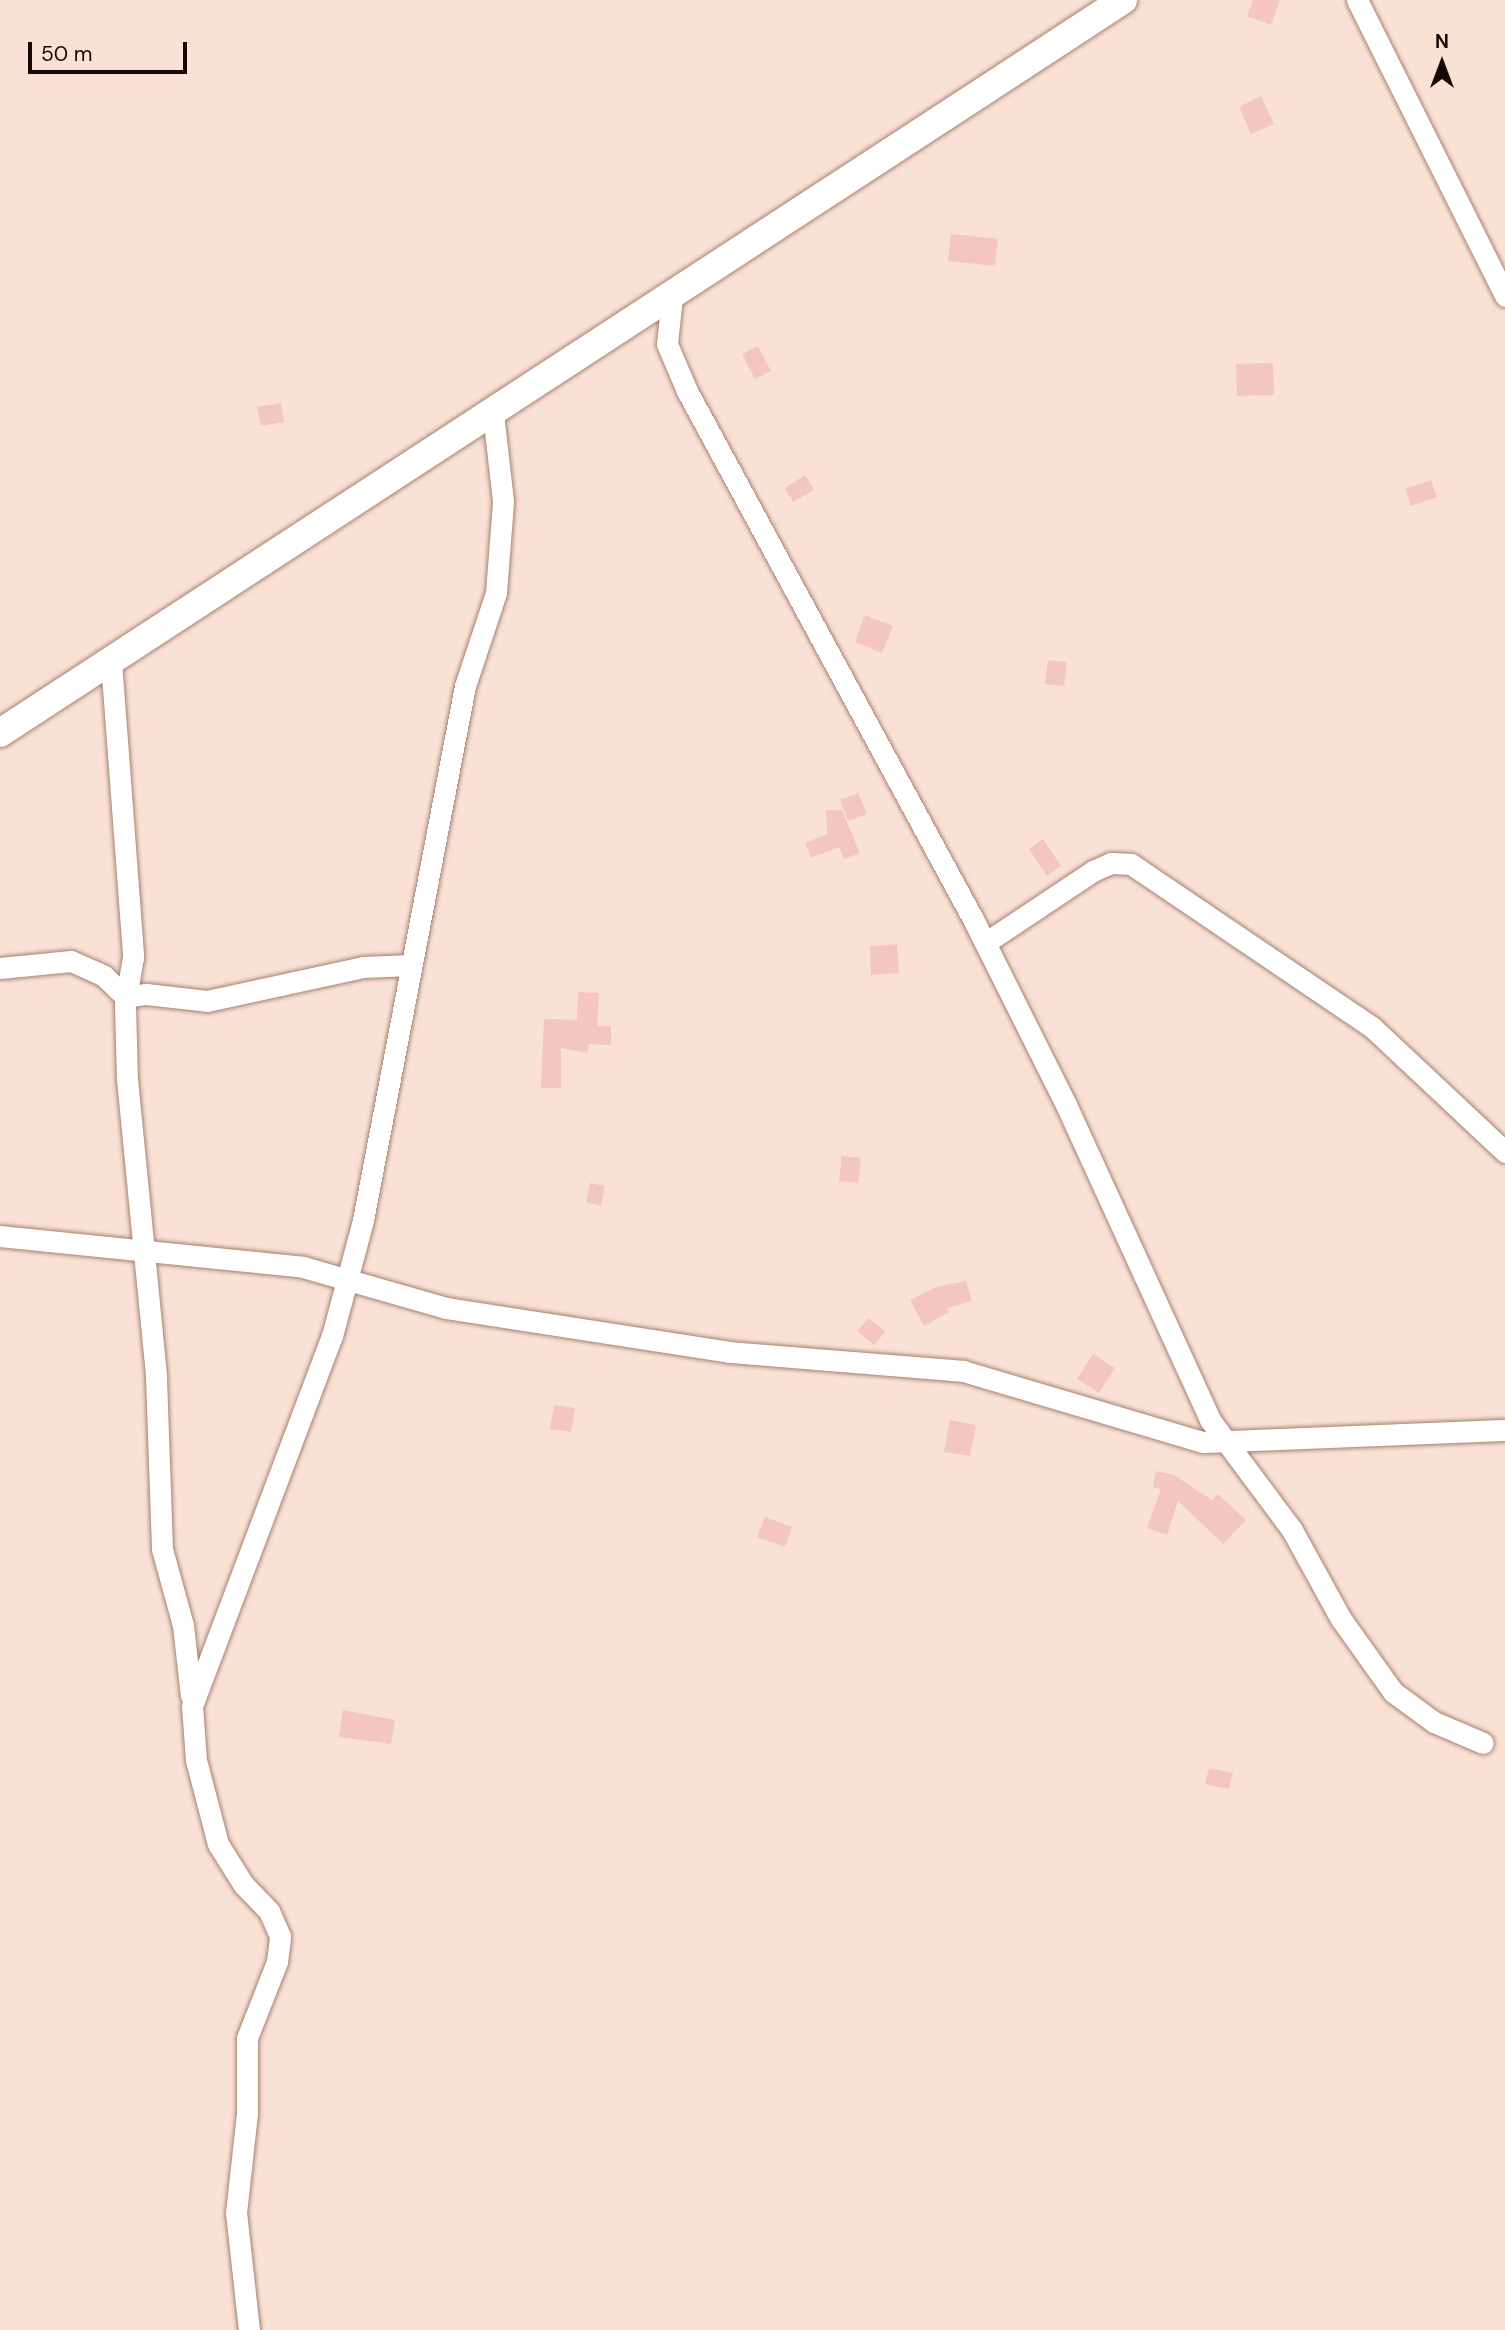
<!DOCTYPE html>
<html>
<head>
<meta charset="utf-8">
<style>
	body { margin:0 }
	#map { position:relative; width:1505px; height:2330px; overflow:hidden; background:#fae1d6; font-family:"DM Sans",sans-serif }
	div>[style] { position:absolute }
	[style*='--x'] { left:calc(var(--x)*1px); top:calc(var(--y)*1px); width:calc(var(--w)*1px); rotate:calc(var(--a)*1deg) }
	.building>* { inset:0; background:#f3c6c1 }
	.roads { filter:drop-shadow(0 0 2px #a68070) drop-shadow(0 0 2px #a68070) }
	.minor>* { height:21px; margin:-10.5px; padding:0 10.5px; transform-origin:10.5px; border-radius:10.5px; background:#fff }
	.tertiary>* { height:28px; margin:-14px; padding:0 14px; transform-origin:14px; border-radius:14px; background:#fff }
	span { translate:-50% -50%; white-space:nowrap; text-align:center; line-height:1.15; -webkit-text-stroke:5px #fae1d6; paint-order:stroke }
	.north { position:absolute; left:1407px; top:28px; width:70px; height:70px; -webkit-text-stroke:5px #fae1d6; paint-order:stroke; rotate:0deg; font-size:19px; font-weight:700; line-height:28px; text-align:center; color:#150804 }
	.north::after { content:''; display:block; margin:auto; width:24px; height:32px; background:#150804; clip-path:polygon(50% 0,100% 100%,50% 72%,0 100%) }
	.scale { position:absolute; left:28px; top:42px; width:159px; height:32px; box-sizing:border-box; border:4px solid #150804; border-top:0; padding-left:9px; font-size:21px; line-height:24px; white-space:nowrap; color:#150804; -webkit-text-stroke:5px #fae1d6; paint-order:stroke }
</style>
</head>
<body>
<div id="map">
	<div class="building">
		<i style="clip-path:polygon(1253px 0,1280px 0,1271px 25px,1247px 16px)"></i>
		<i style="clip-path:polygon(1261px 96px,1274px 124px,1251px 134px,1239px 107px)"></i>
		<i style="clip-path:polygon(951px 234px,998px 239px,995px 266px,948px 261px)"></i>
		<i style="clip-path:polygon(758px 346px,771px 371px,755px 379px,742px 354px)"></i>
		<i style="clip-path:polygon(1273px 363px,1274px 395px,1237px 396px,1236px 364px)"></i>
		<i style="clip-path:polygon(281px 403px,284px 422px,261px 426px,257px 407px)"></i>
		<i style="clip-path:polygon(805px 475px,814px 490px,793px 502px,785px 488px)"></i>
		<i style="clip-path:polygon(1431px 480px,1437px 497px,1411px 506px,1405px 489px)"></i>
		<i style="clip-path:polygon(865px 615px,893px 626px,882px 653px,855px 642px)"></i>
		<i style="clip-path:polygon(1048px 660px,1067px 662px,1064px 686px,1045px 684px)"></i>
		<i style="clip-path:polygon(858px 793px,867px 814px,848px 821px,840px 800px)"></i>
		<i style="clip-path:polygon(826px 810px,842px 810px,860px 853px,844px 859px,839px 847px,811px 858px,805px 843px,827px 834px)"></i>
		<i style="clip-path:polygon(1043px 839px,1061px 866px,1047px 876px,1029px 849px)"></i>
		<i style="clip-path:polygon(897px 944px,899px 973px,871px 975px,870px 946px)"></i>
		<i style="clip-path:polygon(578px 992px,599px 993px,597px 1026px,611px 1026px,611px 1045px,589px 1044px,587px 1053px,561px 1048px,561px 1088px,541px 1088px,544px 1019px,577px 1020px)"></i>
		<i style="clip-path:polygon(842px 1156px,861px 1158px,858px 1183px,839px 1181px)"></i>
		<i style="clip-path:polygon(590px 1183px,605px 1186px,601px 1206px,586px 1202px)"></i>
		<i style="clip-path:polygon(966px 1281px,972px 1301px,947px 1308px,949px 1312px,924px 1326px,910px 1300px,936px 1287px)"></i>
		<i style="clip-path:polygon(869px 1318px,885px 1332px,874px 1345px,857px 1331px)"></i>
		<i style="clip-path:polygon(1093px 1354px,1115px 1368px,1099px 1393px,1077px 1379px)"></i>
		<i style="clip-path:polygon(554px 1405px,575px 1408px,571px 1432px,550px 1429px)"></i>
		<i style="clip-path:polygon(950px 1420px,976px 1425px,970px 1456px,944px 1452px)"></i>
		<i style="clip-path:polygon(1156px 1471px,1174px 1475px,1212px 1500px,1218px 1494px,1246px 1520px,1223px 1544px,1178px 1501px,1167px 1535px,1147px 1528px,1161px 1489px,1153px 1487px)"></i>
		<i style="clip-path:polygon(765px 1517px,792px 1527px,785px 1547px,757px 1537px)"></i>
		<i style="clip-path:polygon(343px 1710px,395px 1720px,391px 1744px,339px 1737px)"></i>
		<i style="clip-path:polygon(1209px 1768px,1233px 1773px,1229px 1789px,1205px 1784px)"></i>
	</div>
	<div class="roads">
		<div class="minor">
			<i style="--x:1357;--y:0;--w:331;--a:63.4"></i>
			<i style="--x:672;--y:297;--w:47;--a:96.1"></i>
			<i style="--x:667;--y:344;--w:51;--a:66.9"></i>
			<i style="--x:687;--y:391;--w:600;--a:61.56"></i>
			<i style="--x:973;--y:919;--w:210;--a:63.4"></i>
			<i style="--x:1067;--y:1107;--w:344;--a:65.4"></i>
			<i style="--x:1210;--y:1420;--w:137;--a:53.3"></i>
			<i style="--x:1292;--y:1530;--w:102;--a:61.2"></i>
			<i style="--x:1341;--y:1619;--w:90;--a:54.5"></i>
			<i style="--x:1393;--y:1692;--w:51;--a:36.2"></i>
			<i style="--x:1434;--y:1722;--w:53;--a:23.2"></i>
			<i style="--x:111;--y:661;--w:297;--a:85.7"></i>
			<i style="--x:133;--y:957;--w:48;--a:99.7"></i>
			<i style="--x:125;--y:1004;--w:75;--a:88.5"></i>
			<i style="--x:127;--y:1079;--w:299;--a:84.4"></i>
			<i style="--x:156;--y:1377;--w:172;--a:88"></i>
			<i style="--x:162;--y:1549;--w:79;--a:74.6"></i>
			<i style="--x:183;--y:1625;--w:71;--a:83.6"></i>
			<i style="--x:985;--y:943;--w:130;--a:-33.7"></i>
			<i style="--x:1093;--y:871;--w:20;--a:-24"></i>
			<i style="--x:1111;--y:863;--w:20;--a:3"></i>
			<i style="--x:1131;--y:864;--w:291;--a:34.1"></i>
			<i style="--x:1372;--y:1027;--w:183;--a:43.2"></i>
			<i style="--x:0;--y:968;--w:71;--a:-5.6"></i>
			<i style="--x:71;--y:961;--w:36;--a:24"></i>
			<i style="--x:104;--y:976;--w:30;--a:44"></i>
			<i style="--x:126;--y:997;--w:20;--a:-9"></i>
			<i style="--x:146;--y:994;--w:61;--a:6.5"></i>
			<i style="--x:207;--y:1001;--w:160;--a:-12.3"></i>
			<i style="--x:363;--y:967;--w:48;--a:-2.4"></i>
			<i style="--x:0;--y:1236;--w:305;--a:5.8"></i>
			<i style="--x:303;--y:1267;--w:149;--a:16"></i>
			<i style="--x:446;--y:1308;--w:286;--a:8.8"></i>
			<i style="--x:729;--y:1352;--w:235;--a:4.6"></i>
			<i style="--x:963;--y:1371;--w:250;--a:16.5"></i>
			<i style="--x:1203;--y:1442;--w:302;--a:-2.3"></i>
			<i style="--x:249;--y:2330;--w:118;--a:-96.3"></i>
			<i style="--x:236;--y:2213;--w:101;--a:-83.7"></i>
			<i style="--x:247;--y:2113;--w:75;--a:-90"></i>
			<i style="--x:247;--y:2038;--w:82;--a:-68.5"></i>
			<i style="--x:277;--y:1962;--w:26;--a:-83"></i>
			<i style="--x:280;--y:1936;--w:27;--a:-114"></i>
			<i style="--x:269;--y:1911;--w:37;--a:-134"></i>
			<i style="--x:243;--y:1884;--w:47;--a:-122"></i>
			<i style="--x:218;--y:1844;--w:87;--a:-104.7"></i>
			<i style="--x:196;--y:1760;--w:54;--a:-94.2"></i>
			<i style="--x:192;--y:1706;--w:396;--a:-69.3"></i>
			<i style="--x:332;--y:1336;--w:120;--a:-75"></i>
			<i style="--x:363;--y:1220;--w:544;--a:-79.19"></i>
			<i style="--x:465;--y:686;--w:98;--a:-71.6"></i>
			<i style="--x:496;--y:593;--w:92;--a:-85.6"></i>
			<i style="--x:503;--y:501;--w:89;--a:-96.5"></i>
		</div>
		<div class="tertiary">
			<i style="--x:0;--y:733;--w:1341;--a:-33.13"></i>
		</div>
	</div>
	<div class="north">N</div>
	<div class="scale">50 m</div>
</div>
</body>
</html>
